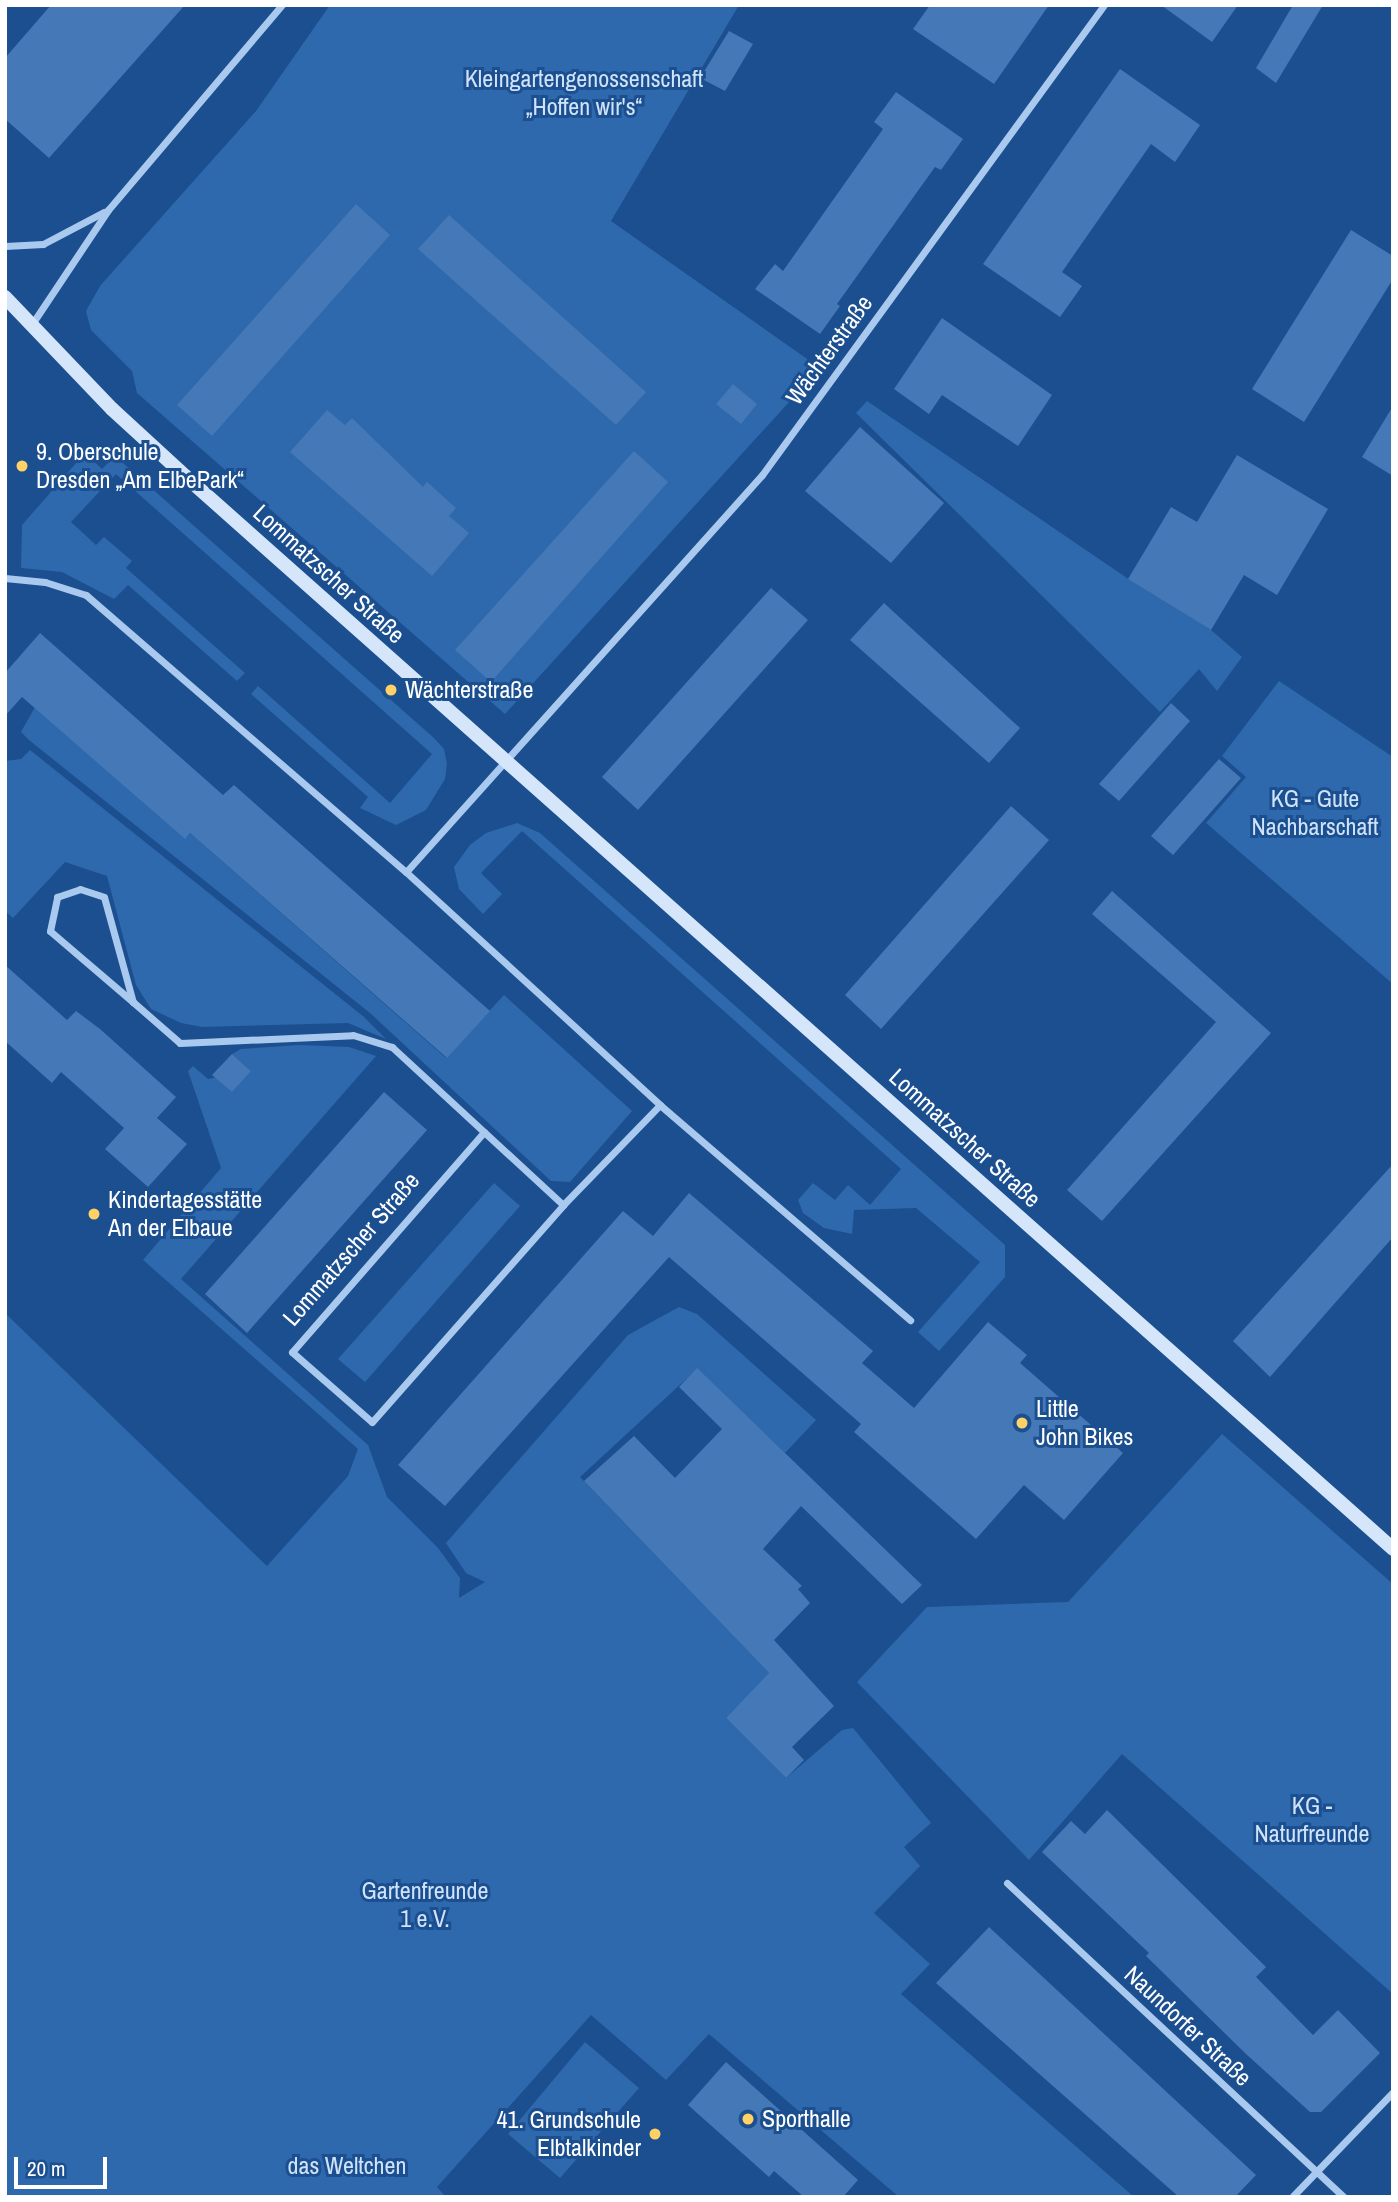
<!DOCTYPE html>
<html>
<head>
<meta charset="utf-8">
<style>
	body { margin:0 }
	#map { position:relative; width:1398px; height:2202px; overflow:hidden; background:#1b4f8f; font-family:"Archivo Narrow",sans-serif }
	div>[style] { position:absolute }
	[style*='--x'] { left:calc(var(--x)*1px); top:calc(var(--y)*1px); width:calc(var(--w)*1px); rotate:calc(var(--a)*1deg) }
	.green>* { inset:0; background:#2e69ad }
	.building>* { inset:0; background:#4478b7 }
	.minor>* { height:7px; margin:-3.5px; padding:0 3.5px; transform-origin:3.5px; border-radius:3.5px; background:#a9c9ee }
	.secondary>* { height:14px; margin:-7px; padding:0 7px; transform-origin:7px; border-radius:7px; background:#d6e6fa }
	.dots>* { width:19px; height:19px; translate:-50% -50%; box-sizing:border-box; border:4px solid #1b4f8f; border-radius:50% }
	span { translate:-50% -50%; white-space:nowrap; text-align:center; line-height:1.15; -webkit-text-stroke:6px #1b4f8f; paint-order:stroke }
	.park-label { font-size:24px; color:#cfe3fa }
	.street-label { font-size:24px; color:#fff }
	.poi-label { font-size:24px; color:#fff }
	.left { translate:0 -50%; text-align:left }
	.right { translate:-100% -50%; text-align:right }
	.frame { position:absolute; inset:0; border:7px solid #fff; pointer-events:none }
	.scale { position:absolute; left:14px; top:2157px; width:93px; height:32px; box-sizing:border-box; border:4px solid #fff; border-top:0; padding-left:9px; font-size:21px; line-height:24px; white-space:nowrap; color:#fff; -webkit-text-stroke:5px #1b4f8f; paint-order:stroke }
</style>
</head>
<body>
<div id="map">
	<div class="green">
		<i style="clip-path:polygon(330px 5px,739px 5px,611px 221px,820px 368px,505px 714px,137px 393px,132px 371px,91px 330px,86px 311px,100px 286px,256px 111px)"></i>
		<i style="clip-path:polygon(867px 401px,1127px 578px,1211px 630px,1242px 657px,1217px 691px,1199px 669px,1160px 712px,856px 413px)"></i>
		<i style="clip-path:polygon(85px 453px,102px 469px,115px 456px,434px 738px,444px 749px,447px 764px,445px 779px,426px 810px,396px 825px,360px 808px,368px 797px,251px 694px,258px 686px,390px 803px,432px 754px,116px 474px,71px 522px,96px 545px,104px 537px,132px 561px,126px 568px,245px 673px,237px 681px,128px 585px,114px 599px,62px 572px,21px 568px,22px 525px)"></i>
		<i style="clip-path:polygon(1279px 681px,1393px 757px,1393px 984px,1206px 823px,1246px 777px,1222px 756px)"></i>
		<i style="clip-path:polygon(35px 707px,184px 838px,190px 833px,446px 1058px,504px 995px,632px 1111px,570px 1182px,551px 1181px,370px 1013px,29px 740px,21px 732px)"></i>
		<i style="clip-path:polygon(30px 750px,364px 1017px,386px 1039px,348px 1023px,202px 1027px,181px 1023px,151px 1009px,136px 985px,107px 876px,65px 862px,13px 918px,5px 911px,5px 761px,21px 759px)"></i>
		<i style="clip-path:polygon(517px 823px,540px 833px,1005px 1245px,1005px 1277px,939px 1351px,918px 1332px,980px 1262px,916px 1208px,854px 1210px,852px 1234px,824px 1228px,803px 1213px,798px 1200px,813px 1183px,835px 1200px,848px 1185px,870px 1205px,901px 1169px,522px 831px,481px 873px,502px 894px,483px 914px,459px 889px,454px 867px,470px 845px,486px 833px)"></i>
		<i style="clip-path:polygon(299px 1045px,349px 1047px,376px 1056px,181px 1279px,368px 1445px,387px 1497px,438px 1548px,460px 1578px,459px 1598px,485px 1582px,466px 1573px,446px 1543px,628px 1335px,679px 1307px,697px 1314px,816px 1420px,785px 1453px,697px 1369px,580px 1477px,770px 1674px,726px 1718px,786px 1778px,842px 1730px,853px 1728px,931px 1823px,904px 1847px,920px 1866px,874px 1913px,930px 1964px,901px 1994px,1134px 2197px,899px 2197px,709px 2034px,666px 2080px,591px 2015px,437px 2187px,446px 2197px,5px 2197px,5px 1313px,267px 1566px,348px 1476px,358px 1449px,143px 1260px,221px 1168px,188px 1071px,193px 1066px,208px 1079px,251px 1071px,232px 1054px,241px 1049px)"></i>
		<i style="clip-path:polygon(494px 1183px,520px 1206px,365px 1382px,338px 1359px)"></i>
		<i style="clip-path:polygon(1222px 1434px,1393px 1584px,1393px 1994px,1122px 1754px,1029px 1860px,857px 1682px,927px 1607px,1068px 1602px)"></i>
		<i style="clip-path:polygon(585px 2042px,639px 2088px,560px 2178px,508px 2134px)"></i>
	</div>
	<div class="building">
		<i style="clip-path:polygon(51px 5px,185px 5px,49px 158px,5px 119px,5px 58px)"></i>
		<i style="clip-path:polygon(930px 5px,1049px 5px,994px 84px,913px 29px)"></i>
		<i style="clip-path:polygon(1161px 5px,1238px 5px,1212px 42px)"></i>
		<i style="clip-path:polygon(1293px 5px,1323px 5px,1276px 83px,1256px 68px)"></i>
		<i style="clip-path:polygon(729px 31px,753px 44px,725px 91px,700px 78px)"></i>
		<i style="clip-path:polygon(1120px 69px,1200px 125px,1175px 162px,1151px 144px,1062px 272px,1082px 286px,1060px 317px,983px 264px)"></i>
		<i style="clip-path:polygon(896px 92px,963px 139px,941px 170px,935px 167px,837px 304px,840px 306px,820px 334px,755px 289px,775px 264px,783px 271px,883px 129px,874px 122px)"></i>
		<i style="clip-path:polygon(356px 204px,390px 235px,212px 436px,177px 405px)"></i>
		<i style="clip-path:polygon(449px 215px,646px 392px,616px 425px,418px 249px)"></i>
		<i style="clip-path:polygon(1351px 230px,1393px 256px,1393px 279px,1304px 422px,1252px 389px)"></i>
		<i style="clip-path:polygon(942px 318px,1052px 395px,1018px 446px,942px 395px,929px 414px,894px 389px)"></i>
		<i style="clip-path:polygon(733px 384px,757px 404px,741px 424px,716px 404px)"></i>
		<i style="clip-path:polygon(1393px 406px,1393px 476px,1362px 457px)"></i>
		<i style="clip-path:polygon(327px 410px,345px 425px,352px 418px,423px 487px,427px 482px,456px 508px,449px 516px,469px 533px,432px 576px,290px 452px)"></i>
		<i style="clip-path:polygon(860px 427px,944px 503px,891px 563px,805px 491px)"></i>
		<i style="clip-path:polygon(634px 451px,668px 482px,491px 682px,455px 650px)"></i>
		<i style="clip-path:polygon(1237px 455px,1328px 509px,1277px 595px,1244px 575px,1211px 630px,1128px 579px,1171px 507px,1197px 522px)"></i>
		<i style="clip-path:polygon(771px 588px,808px 620px,638px 810px,602px 777px)"></i>
		<i style="clip-path:polygon(884px 603px,1020px 728px,989px 763px,850px 640px)"></i>
		<i style="clip-path:polygon(40px 633px,223px 795px,234px 785px,490px 1011px,447px 1058px,190px 833px,185px 839px,22px 697px,5px 716px,5px 673px)"></i>
		<i style="clip-path:polygon(1171px 703px,1190px 721px,1119px 801px,1099px 784px)"></i>
		<i style="clip-path:polygon(1219px 759px,1241px 778px,1173px 855px,1151px 836px)"></i>
		<i style="clip-path:polygon(1011px 806px,1049px 840px,881px 1029px,845px 995px)"></i>
		<i style="clip-path:polygon(1112px 891px,1271px 1033px,1102px 1221px,1067px 1190px,1216px 1022px,1092px 914px)"></i>
		<i style="clip-path:polygon(5px 965px,67px 1020px,76px 1011px,100px 1029px,176px 1097px,157px 1118px,187px 1144px,148px 1187px,105px 1149px,124px 1128px,61px 1072px,52px 1083px,5px 1041px)"></i>
		<i style="clip-path:polygon(232px 1054px,251px 1071px,232px 1092px,212px 1075px)"></i>
		<i style="clip-path:polygon(384px 1092px,427px 1130px,247px 1333px,205px 1294px)"></i>
		<i style="clip-path:polygon(1393px 1164px,1393px 1237px,1270px 1377px,1233px 1341px)"></i>
		<i style="clip-path:polygon(689px 1193px,873px 1351px,862px 1363px,914px 1408px,988px 1322px,1027px 1355px,1020px 1363px,1123px 1453px,1064px 1520px,1024px 1485px,976px 1539px,854px 1432px,861px 1424px,669px 1257px,445px 1506px,398px 1465px,623px 1211px,653px 1236px)"></i>
		<i style="clip-path:polygon(697px 1368px,922px 1585px,902px 1604px,801px 1506px,763px 1549px,802px 1586px,798px 1589px,810px 1603px,774px 1640px,834px 1706px,792px 1747px,804px 1760px,786px 1778px,726px 1718px,769px 1673px,584px 1481px,634px 1436px,675px 1478px,722px 1429px,679px 1387px)"></i>
		<i style="clip-path:polygon(1107px 1810px,1266px 1967px,1256px 1977px,1313px 2035px,1338px 2010px,1380px 2053px,1321px 2112px,1310px 2112px,1246px 2054px,1146px 1956px,1149px 1953px,1042px 1852px,1071px 1821px,1085px 1834px)"></i>
		<i style="clip-path:polygon(989px 1927px,1256px 2175px,1235px 2197px,1179px 2197px,936px 1983px)"></i>
		<i style="clip-path:polygon(726px 2062px,858px 2180px,843px 2197px,804px 2197px,774px 2171px,769px 2177px,688px 2105px)"></i>
	</div>
	<div class="minor">
		<i style="--x:5;--y:246;--w:38;--a:-3"></i>
		<i style="--x:43;--y:244;--w:69;--a:-27.7"></i>
		<i style="--x:32;--y:324;--w:137;--a:-56.3"></i>
		<i style="--x:108;--y:210;--w:269;--a:-49.7"></i>
		<i style="--x:5;--y:578;--w:40;--a:5.7"></i>
		<i style="--x:45;--y:582;--w:43;--a:17.6"></i>
		<i style="--x:86;--y:595;--w:423;--a:40.9"></i>
		<i style="--x:406;--y:872;--w:345;--a:42.5"></i>
		<i style="--x:660;--y:1105;--w:330;--a:40.7"></i>
		<i style="--x:406;--y:872;--w:533;--a:-48.12"></i>
		<i style="--x:762;--y:475;--w:581;--a:-53.96"></i>
		<i style="--x:133;--y:1002;--w:109;--a:-139.5"></i>
		<i style="--x:50;--y:931;--w:35;--a:-78"></i>
		<i style="--x:57;--y:897;--w:24;--a:-19"></i>
		<i style="--x:80;--y:889;--w:25;--a:18"></i>
		<i style="--x:104;--y:897;--w:109;--a:74.6"></i>
		<i style="--x:133;--y:1002;--w:62;--a:41.1"></i>
		<i style="--x:180;--y:1043;--w:173;--a:-2.6"></i>
		<i style="--x:353;--y:1035;--w:41;--a:17.1"></i>
		<i style="--x:392;--y:1047;--w:233;--a:42.7"></i>
		<i style="--x:563;--y:1205;--w:139;--a:-45.9"></i>
		<i style="--x:484;--y:1132;--w:292;--a:131.1"></i>
		<i style="--x:292;--y:1352;--w:106;--a:41.2"></i>
		<i style="--x:372;--y:1422;--w:289;--a:-48.6"></i>
		<i style="--x:1007;--y:1883;--w:461;--a:43"></i>
		<i style="--x:1292;--y:2197;--w:146;--a:-46.1"></i>
	</div>
	<div class="secondary">
		<i style="--x:5;--y:297;--w:155;--a:46.3"></i>
		<i style="--x:112;--y:409;--w:99;--a:42.5"></i>
		<i style="--x:185;--y:476;--w:1616;--a:41.61"></i>
	</div>
	<div class="dots">
		<i style="left:22px;top:466px;background:#ffd166"></i>
		<i style="left:391px;top:690px;background:#ffd166"></i>
		<i style="left:94px;top:1214px;background:#ffd166"></i>
		<i style="left:1022px;top:1423px;background:#ffd166"></i>
		<i style="left:748px;top:2119px;background:#ffd166"></i>
		<i style="left:655px;top:2134px;background:#ffd166"></i>
	</div>
	<div class="park-label">
		<span style="left:584px;top:93px">Kleingartengenossenschaft<br>„Hoffen wir's“</span>
		<span style="left:1315px;top:813px">KG - Gute<br>Nachbarschaft</span>
		<span style="left:1312px;top:1820px">KG -<br>Naturfreunde</span>
		<span style="left:425px;top:1905px">Gartenfreunde<br>1 e.V.</span>
		<span style="left:347px;top:2166px">das Weltchen</span>
	</div>
	<div class="street-label">
		<span style="left:829px;top:350px;rotate:-54deg">Wächterstraße</span>
		<span style="left:329px;top:574px;rotate:42deg">Lommatzscher Straße</span>
		<span style="left:965px;top:1138px;rotate:42deg">Lommatzscher Straße</span>
		<span style="left:351px;top:1249px;rotate:-49deg">Lommatzscher Straße</span>
		<span style="left:1188px;top:2026px;rotate:43deg">Naundorfer Straße</span>
	</div>
	<div class="poi-label">
		<span class="left" style="left:36px;top:466px">9. Oberschule<br>Dresden „Am ElbePark“</span>
		<span class="left" style="left:405px;top:690px">Wächterstraße</span>
		<span class="left" style="left:108px;top:1214px">Kindertagesstätte<br>An der Elbaue</span>
		<span class="left" style="left:1036px;top:1423px">Little<br>John Bikes</span>
		<span class="left" style="left:762px;top:2119px">Sporthalle</span>
		<span class="right" style="left:641px;top:2134px">41. Grundschule<br>Elbtalkinder</span>
	</div>
	<div class="frame"></div>
	<div class="scale">20 m</div>
</div>
</body>
</html>
